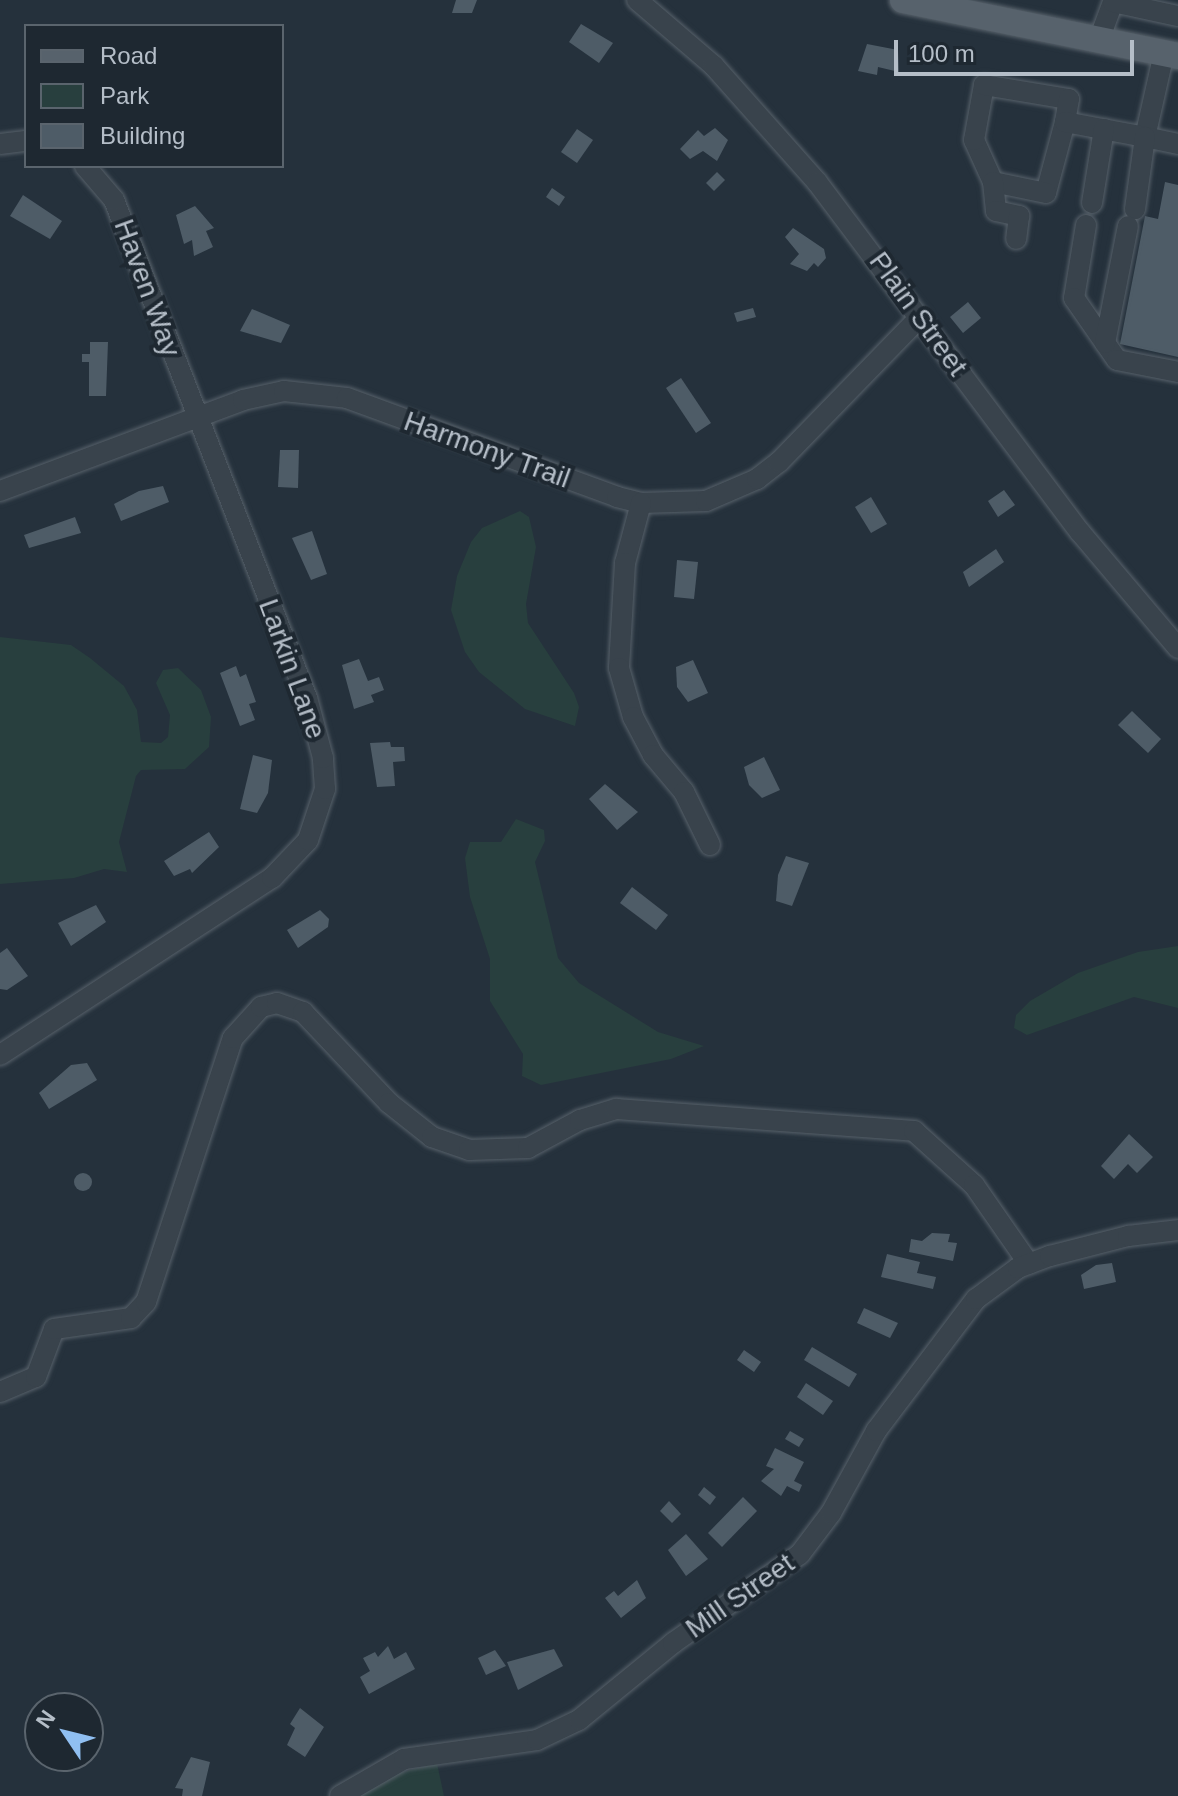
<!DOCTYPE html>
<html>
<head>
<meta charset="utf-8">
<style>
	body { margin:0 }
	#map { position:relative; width:1178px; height:1796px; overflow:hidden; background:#25313c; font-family:Arial,sans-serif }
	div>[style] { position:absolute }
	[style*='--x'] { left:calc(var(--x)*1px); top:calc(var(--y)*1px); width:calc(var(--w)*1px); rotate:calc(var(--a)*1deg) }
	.green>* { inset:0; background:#283f3e }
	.building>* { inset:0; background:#4e5c67 }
	.round { border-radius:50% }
	.roads { filter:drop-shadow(0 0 2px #57616a) drop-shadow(0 0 2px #57616a) }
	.minor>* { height:20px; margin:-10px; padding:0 10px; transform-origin:10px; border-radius:10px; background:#39434c }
	.major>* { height:26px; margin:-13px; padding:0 13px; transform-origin:13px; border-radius:13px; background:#57626c }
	span { translate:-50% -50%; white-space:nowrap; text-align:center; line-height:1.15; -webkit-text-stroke:8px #1e2831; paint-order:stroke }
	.street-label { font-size:28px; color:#b5bec8 }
	.legend { position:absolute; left:24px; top:24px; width:260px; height:144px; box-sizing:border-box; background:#1e2831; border:2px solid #5a646d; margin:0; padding:10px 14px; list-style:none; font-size:24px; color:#b5bec8 }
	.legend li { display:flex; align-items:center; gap:16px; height:40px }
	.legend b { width:40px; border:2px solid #5a646d }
	.north { position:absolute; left:24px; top:1692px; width:80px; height:80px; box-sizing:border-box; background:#1e2831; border:2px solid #5a646d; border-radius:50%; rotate:305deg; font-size:22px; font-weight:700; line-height:32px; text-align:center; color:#b5bec8 }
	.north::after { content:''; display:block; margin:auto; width:28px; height:36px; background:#90bff1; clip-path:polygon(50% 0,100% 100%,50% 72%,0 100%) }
	.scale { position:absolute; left:894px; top:40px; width:240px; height:36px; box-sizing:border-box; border:4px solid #b5bec8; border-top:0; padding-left:10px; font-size:24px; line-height:28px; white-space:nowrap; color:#b5bec8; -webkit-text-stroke:6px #1e2831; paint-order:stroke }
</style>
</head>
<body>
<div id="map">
	<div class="green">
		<i style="clip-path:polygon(520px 511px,529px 517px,536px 547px,526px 604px,528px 623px,574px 693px,579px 707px,575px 726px,525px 709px,479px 672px,465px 652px,451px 610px,457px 576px,471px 542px,482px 528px)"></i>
		<i style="clip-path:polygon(0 637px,71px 645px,90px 658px,124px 686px,137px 710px,141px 742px,161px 743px,168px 737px,170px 715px,156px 683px,163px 670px,178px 668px,201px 690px,211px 717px,209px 747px,185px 769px,141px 770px,136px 776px,119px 842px,127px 872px,104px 869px,74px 878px,0 884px)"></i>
		<i style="clip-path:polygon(516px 819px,544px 830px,545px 841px,535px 862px,558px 958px,579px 983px,658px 1032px,704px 1046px,671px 1059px,541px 1085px,522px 1076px,523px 1054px,490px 1001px,490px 959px,470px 897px,465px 858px,470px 842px,501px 842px)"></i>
		<i style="clip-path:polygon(1178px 946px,1178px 1008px,1134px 997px,1027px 1035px,1014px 1028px,1016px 1015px,1030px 1001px,1078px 973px,1138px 952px)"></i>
		<i style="clip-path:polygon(437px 1763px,444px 1796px,358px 1796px,395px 1774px)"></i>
	</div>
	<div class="building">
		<i style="clip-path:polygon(456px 0,477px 0,472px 13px,452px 13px)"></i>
		<i style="clip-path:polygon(581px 24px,613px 43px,599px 63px,569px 42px)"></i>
		<i style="clip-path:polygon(867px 44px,898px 50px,899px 72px,878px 67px,877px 75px,858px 71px)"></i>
		<i style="clip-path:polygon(715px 128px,728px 140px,717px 161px,703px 151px,690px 159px,680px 149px,698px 130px,704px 136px)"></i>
		<i style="clip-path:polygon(577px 129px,593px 140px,577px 163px,561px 152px)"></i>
		<i style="clip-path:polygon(717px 172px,725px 180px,714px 191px,706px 183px)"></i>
		<i style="clip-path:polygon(1165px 182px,1178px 185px,1178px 357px,1120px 344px,1145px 216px,1158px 219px)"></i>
		<i style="clip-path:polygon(552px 188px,565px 197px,559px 206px,546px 197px)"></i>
		<i style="clip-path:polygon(23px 195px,62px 221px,50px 239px,10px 216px)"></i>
		<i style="clip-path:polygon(195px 206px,214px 228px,206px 231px,213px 247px,194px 256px,192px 240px,184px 244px,176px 215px)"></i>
		<i style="clip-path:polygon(793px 228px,824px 249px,826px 258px,818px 267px,814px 263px,807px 271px,790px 264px,799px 254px,785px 237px)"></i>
		<i style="clip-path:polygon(968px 302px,981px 318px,963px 333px,950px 317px)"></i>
		<i style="clip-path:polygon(753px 308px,756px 317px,737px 322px,734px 313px)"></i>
		<i style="clip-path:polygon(252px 309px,290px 325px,281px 343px,240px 331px)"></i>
		<i style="clip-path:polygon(90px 342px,108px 342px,106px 396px,89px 396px,89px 362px,82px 362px,82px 354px,90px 354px)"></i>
		<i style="clip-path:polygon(681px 378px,711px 423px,696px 433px,666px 388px)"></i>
		<i style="clip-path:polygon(280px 450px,299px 450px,298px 488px,278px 487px)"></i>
		<i style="clip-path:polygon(163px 486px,169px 502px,121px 521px,114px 504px,139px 491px)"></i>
		<i style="clip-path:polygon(1004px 490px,1015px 505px,998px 517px,988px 501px)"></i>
		<i style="clip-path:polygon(871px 497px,887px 524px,871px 533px,855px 507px)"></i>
		<i style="clip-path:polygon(75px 517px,81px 533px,29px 548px,24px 535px)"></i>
		<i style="clip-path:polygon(312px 531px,327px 574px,311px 580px,292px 538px)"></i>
		<i style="clip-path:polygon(996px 549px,1004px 562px,969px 587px,963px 572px)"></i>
		<i style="clip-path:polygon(677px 560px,698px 562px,694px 599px,674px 597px)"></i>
		<i style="clip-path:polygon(359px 659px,368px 681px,379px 677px,384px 690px,371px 695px,374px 702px,354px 709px,342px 665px)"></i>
		<i style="clip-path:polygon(693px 660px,708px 693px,688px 702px,677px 687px,676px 667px)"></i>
		<i style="clip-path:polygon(236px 666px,240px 677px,246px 674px,256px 702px,249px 704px,255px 720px,240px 726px,220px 673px)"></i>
		<i style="clip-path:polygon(1132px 711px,1161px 739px,1148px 753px,1118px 725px)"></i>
		<i style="clip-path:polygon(390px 742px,391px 747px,404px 747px,405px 761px,393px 762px,395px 786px,377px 787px,370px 743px)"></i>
		<i style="clip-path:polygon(253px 755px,272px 760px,268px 793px,257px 813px,240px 809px)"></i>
		<i style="clip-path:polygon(764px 757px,780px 790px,762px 798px,749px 785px,744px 767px)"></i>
		<i style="clip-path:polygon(605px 784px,638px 812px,617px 830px,589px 799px)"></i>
		<i style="clip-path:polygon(209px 832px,219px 847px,192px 873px,190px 869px,174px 876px,164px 861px)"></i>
		<i style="clip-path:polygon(786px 856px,809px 863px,792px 906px,776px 901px,778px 875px)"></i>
		<i style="clip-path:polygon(632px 887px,668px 915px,656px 930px,620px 903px)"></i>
		<i style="clip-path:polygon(96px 905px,106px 922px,71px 946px,58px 923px)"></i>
		<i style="clip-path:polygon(320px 910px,329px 919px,328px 927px,298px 948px,287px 930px)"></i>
		<i style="clip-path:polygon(7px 948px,28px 976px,7px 990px,0 989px,0 953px)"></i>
		<i style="clip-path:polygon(87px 1063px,97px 1080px,49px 1109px,39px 1093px,71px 1065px)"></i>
		<i style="clip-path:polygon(1129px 1134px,1153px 1157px,1137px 1173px,1128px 1164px,1114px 1179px,1101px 1166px)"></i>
		<i class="round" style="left:74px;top:1173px;width:18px;height:18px"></i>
		<i style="clip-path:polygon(932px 1233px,950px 1234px,948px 1242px,957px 1243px,953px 1261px,909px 1252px,911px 1239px,922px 1241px)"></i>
		<i style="clip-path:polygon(887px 1254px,920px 1262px,917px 1273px,936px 1277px,933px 1289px,881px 1277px)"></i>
		<i style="clip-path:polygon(1112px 1263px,1116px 1282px,1084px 1289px,1081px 1275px,1096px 1265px)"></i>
		<i style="clip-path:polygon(864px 1308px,898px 1323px,890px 1338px,857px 1323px)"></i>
		<i style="clip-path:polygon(812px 1347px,857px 1374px,849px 1387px,804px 1360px)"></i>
		<i style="clip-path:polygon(744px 1350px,761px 1362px,754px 1372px,737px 1360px)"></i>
		<i style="clip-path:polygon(806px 1383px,833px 1401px,823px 1415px,797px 1397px)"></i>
		<i style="clip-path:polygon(790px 1431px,804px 1439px,799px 1447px,785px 1439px)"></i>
		<i style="clip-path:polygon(775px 1448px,804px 1462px,794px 1481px,802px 1485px,799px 1492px,787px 1486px,781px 1496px,761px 1481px,774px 1469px,766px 1466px)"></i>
		<i style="clip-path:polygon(704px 1487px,716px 1497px,710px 1505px,698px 1495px)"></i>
		<i style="clip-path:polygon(743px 1497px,757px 1511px,722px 1547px,708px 1533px)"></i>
		<i style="clip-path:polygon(669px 1501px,681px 1514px,672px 1523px,660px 1511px)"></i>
		<i style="clip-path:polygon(686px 1534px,708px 1559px,686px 1576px,668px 1550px)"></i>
		<i style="clip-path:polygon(637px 1580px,646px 1598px,621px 1618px,605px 1598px,614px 1591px,618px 1596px)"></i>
		<i style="clip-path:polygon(388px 1646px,394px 1659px,406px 1652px,415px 1669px,369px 1694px,360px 1677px,370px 1671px,363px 1658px,375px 1652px,378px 1657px)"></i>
		<i style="clip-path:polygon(554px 1649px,563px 1666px,518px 1690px,507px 1662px)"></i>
		<i style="clip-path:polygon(495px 1650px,506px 1666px,486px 1675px,478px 1658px)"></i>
		<i style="clip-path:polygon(300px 1708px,324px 1727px,305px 1757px,287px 1745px,295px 1728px,290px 1724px)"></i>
		<i style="clip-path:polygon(191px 1757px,210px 1762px,202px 1796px,182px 1796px,183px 1789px,175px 1788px)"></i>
	</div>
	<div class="roads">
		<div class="minor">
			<i style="--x:637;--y:0;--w:101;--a:40.6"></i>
			<i style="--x:714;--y:66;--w:155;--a:48.4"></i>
			<i style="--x:817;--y:182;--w:438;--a:53.1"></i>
			<i style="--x:1080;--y:532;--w:152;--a:49.8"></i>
			<i style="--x:1099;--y:40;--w:40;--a:-69.8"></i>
			<i style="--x:1113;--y:2;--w:66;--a:12.2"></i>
			<i style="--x:1164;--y:53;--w:86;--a:102.7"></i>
			<i style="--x:1145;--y:137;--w:34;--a:12"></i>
			<i style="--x:1065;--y:122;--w:73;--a:105"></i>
			<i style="--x:1046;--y:193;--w:54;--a:-168.3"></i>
			<i style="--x:993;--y:182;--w:46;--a:-114.3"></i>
			<i style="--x:974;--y:140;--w:56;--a:-79.7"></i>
			<i style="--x:984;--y:85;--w:86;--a:9.4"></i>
			<i style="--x:1069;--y:99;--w:23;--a:100"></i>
			<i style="--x:1065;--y:122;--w:81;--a:10.6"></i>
			<i style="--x:1145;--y:137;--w:73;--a:97.9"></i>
			<i style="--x:0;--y:144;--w:26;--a:-7"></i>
			<i style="--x:993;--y:182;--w:29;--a:84"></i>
			<i style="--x:996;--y:211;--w:24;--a:12"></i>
			<i style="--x:1019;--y:216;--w:23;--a:97"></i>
			<i style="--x:1092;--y:203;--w:75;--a:-80.8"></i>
			<i style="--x:1086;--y:225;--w:74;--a:99.3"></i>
			<i style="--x:1074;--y:298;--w:75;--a:55.3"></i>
			<i style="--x:1117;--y:360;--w:62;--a:11.1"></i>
			<i style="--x:1105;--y:343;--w:119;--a:-78.9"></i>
			<i style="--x:0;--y:491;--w:259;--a:-20.5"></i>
			<i style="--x:243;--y:400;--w:42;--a:-12.4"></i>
			<i style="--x:284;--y:391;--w:63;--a:6.3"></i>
			<i style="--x:347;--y:398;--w:288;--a:20.1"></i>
			<i style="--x:617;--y:497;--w:25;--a:14"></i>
			<i style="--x:641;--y:503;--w:65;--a:-1.8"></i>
			<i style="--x:706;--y:501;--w:56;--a:-23.3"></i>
			<i style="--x:757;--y:479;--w:28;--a:-38"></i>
			<i style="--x:779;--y:462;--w:202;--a:-45.8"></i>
			<i style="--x:641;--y:503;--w:62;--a:104.9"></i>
			<i style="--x:625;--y:563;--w:105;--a:93.3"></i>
			<i style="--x:619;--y:668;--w:51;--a:74.1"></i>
			<i style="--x:633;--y:717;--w:43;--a:62.2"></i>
			<i style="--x:653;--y:755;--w:48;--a:50"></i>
			<i style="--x:684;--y:792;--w:59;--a:63.9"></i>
			<i style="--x:0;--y:1055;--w:325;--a:-33.1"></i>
			<i style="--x:272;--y:878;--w:52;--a:-46.5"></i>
			<i style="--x:308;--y:840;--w:54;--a:-71.6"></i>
			<i style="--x:325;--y:789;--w:31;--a:-94"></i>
			<i style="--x:323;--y:758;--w:62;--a:-104.9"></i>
			<i style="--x:307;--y:698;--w:534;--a:-111.18"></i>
			<i style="--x:114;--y:200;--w:45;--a:-130.5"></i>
			<i style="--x:0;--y:1392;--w:39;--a:-23"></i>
			<i style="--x:36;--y:1377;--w:51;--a:-69.4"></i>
			<i style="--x:54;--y:1329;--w:78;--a:-8.1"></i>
			<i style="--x:131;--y:1318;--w:22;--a:-47"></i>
			<i style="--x:146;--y:1302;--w:278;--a:-71.8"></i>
			<i style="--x:233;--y:1038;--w:42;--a:-47.9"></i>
			<i style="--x:261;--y:1007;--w:16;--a:-14"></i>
			<i style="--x:277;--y:1003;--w:28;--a:19"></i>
			<i style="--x:303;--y:1012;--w:125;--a:46.6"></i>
			<i style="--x:389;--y:1103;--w:55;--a:38.3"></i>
			<i style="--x:432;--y:1137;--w:39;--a:19"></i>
			<i style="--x:469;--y:1150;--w:59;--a:-1.9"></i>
			<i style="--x:528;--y:1148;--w:59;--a:-28.3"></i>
			<i style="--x:580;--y:1120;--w:38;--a:-17"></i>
			<i style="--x:616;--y:1109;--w:299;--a:4.2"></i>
			<i style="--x:914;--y:1131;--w:81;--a:42"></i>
			<i style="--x:974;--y:1185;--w:96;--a:55.2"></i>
			<i style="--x:340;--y:1796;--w:74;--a:-30"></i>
			<i style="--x:404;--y:1759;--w:134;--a:-8.1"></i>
			<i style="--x:537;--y:1740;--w:47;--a:-25.5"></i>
			<i style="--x:579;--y:1720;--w:122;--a:-39.3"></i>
			<i style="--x:673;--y:1643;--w:155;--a:-35"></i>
			<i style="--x:800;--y:1554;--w:51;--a:-52.9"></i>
			<i style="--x:831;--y:1513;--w:94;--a:-61.2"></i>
			<i style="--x:876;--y:1431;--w:166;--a:-52.9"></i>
			<i style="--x:976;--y:1299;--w:52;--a:-36.4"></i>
			<i style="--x:1018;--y:1268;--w:34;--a:-21"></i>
			<i style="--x:1050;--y:1256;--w:81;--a:-14.4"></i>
			<i style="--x:1128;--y:1236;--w:50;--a:-6.8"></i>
		</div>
		<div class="major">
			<i style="--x:903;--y:0;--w:281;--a:11.5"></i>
		</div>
	</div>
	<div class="street-label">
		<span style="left:147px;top:288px;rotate:70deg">Haven Way</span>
		<span style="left:918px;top:314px;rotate:54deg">Plain Street</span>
		<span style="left:487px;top:450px;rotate:20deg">Harmony Trail</span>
		<span style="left:292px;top:669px;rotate:70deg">Larkin Lane</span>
		<span style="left:740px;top:1596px;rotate:-35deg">Mill Street</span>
	</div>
	<ul class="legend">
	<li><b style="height:10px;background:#57626c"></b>Road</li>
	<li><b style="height:22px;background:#283f3e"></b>Park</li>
	<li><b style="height:22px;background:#4e5c67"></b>Building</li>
	</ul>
	<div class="north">N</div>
	<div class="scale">100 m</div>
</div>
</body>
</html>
